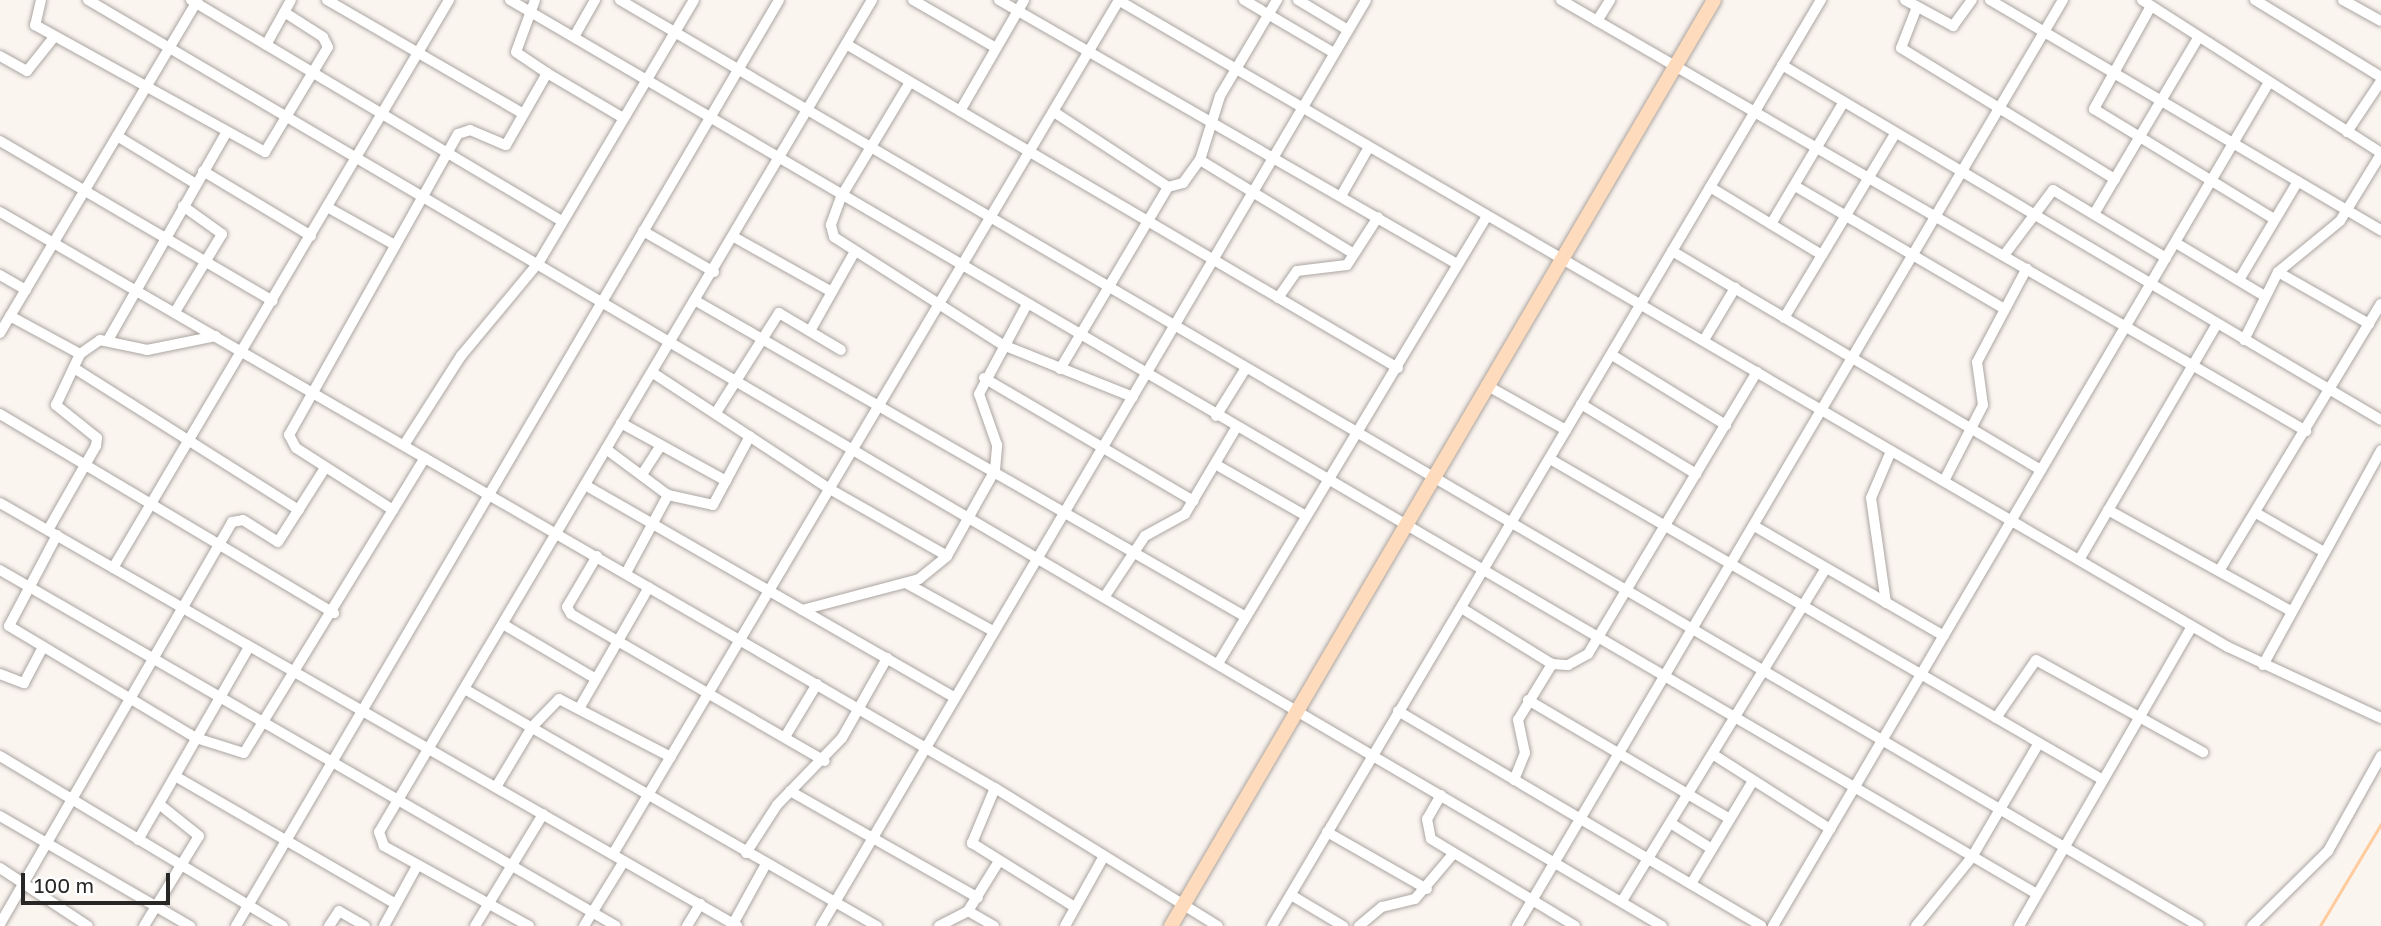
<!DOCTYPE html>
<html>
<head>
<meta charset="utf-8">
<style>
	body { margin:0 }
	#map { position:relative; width:2381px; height:926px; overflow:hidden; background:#fbf5f0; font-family:"Golos Text",sans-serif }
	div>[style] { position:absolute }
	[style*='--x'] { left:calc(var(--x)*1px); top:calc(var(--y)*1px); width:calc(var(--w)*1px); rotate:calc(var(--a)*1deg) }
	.stream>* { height:2.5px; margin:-1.25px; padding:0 1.25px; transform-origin:1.25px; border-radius:1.25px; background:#fecc9e }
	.roads { filter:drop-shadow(0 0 2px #aba5a1) drop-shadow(0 0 2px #aba5a1) }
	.minor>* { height:10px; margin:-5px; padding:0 5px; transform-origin:5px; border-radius:5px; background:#fff }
	.major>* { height:14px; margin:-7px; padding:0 7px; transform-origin:7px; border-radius:7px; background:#fddbbc }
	span { translate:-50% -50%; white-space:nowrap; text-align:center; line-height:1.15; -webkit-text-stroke:5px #fff; paint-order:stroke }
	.scale { position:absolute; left:21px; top:873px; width:149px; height:32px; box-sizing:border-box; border:4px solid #292725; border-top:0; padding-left:9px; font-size:21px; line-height:24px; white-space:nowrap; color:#292725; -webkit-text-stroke:5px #fff; paint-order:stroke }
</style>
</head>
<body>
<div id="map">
	<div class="stream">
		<i style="--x:2320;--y:926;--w:119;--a:-59.1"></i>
	</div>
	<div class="roads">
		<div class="minor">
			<i style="--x:41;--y:0;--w:26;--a:103"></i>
			<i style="--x:35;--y:25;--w:263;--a:28.9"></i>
			<i style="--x:265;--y:152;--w:122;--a:-59"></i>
			<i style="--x:328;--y:47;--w:11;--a:-117"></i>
			<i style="--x:323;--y:37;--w:46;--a:-147.3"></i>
			<i style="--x:88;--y:0;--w:1826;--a:30.47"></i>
			<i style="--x:191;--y:0;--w:432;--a:30.8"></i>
			<i style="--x:327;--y:0;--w:225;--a:30.1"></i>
			<i style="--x:510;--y:0;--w:1769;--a:30.35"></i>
			<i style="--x:620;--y:0;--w:1830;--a:30.39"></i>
			<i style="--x:913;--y:0;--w:96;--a:30"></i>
			<i style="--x:999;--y:0;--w:529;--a:29.96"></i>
			<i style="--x:1118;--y:0;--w:1285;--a:30.24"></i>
			<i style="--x:2228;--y:647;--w:169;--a:24.9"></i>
			<i style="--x:1244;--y:0;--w:104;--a:30.5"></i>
			<i style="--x:1298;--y:0;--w:58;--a:31"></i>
			<i style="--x:1561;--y:0;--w:861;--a:30.05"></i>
			<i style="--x:1905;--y:0;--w:55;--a:28.4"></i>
			<i style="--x:1953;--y:26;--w:32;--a:-54"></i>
			<i style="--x:1990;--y:0;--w:454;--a:30.5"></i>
			<i style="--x:2142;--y:0;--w:284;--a:32.6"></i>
			<i style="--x:2255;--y:0;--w:148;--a:31.4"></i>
			<i style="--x:2343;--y:0;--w:43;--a:28.9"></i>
			<i style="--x:2151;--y:6;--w:118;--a:119"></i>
			<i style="--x:2094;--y:109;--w:211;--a:31.4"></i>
			<i style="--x:1917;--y:7;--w:44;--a:111.3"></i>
			<i style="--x:1901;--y:48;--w:251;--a:31.5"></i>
			<i style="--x:1597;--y:21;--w:25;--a:-58"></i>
			<i style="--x:574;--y:37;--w:43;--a:-60.4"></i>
			<i style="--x:846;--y:44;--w:640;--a:30.41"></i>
			<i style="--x:266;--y:45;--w:51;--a:-60.9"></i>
			<i style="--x:0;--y:56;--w:31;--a:29"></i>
			<i style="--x:27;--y:71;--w:43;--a:-51.5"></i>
			<i style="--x:1782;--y:65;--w:696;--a:30.65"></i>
			<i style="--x:547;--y:73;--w:88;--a:30.6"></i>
			<i style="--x:910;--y:82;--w:134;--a:121"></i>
			<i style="--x:841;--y:197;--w:30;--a:110"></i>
			<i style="--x:831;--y:225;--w:12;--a:76"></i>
			<i style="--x:834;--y:237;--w:201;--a:32.6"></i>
			<i style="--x:1003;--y:345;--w:140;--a:21.8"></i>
			<i style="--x:960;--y:111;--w:128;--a:-60"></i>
			<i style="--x:1054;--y:112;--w:136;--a:33.3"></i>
			<i style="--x:1168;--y:187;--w:16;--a:-15"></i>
			<i style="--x:1183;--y:183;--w:29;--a:-54"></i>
			<i style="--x:1200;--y:160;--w:67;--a:-72.6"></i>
			<i style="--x:1220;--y:96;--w:112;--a:-59.3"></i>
			<i style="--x:2347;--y:132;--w:61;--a:-56.3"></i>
			<i style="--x:117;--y:136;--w:92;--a:31.3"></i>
			<i style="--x:0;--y:141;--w:316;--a:30.4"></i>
			<i style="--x:1200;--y:160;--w:180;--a:31.4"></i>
			<i style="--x:203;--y:171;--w:126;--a:31"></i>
			<i style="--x:1795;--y:186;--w:241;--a:30.4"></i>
			<i style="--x:1710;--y:187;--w:131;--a:31.3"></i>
			<i style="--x:1341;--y:196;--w:56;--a:-60.3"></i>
			<i style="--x:327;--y:207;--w:78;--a:29.2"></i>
			<i style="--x:0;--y:212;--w:1150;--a:30.07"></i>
			<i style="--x:995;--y:788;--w:262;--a:31.8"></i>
			<i style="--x:2094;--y:214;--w:204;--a:-59.4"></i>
			<i style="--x:1771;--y:224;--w:141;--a:-59.2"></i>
			<i style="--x:643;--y:231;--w:82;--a:30"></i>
			<i style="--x:734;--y:237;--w:112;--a:29.3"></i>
			<i style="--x:2176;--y:243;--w:101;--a:30.9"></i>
			<i style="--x:1672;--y:251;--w:429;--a:30.7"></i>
			<i style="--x:2005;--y:254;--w:80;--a:-53.1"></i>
			<i style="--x:2053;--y:190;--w:132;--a:31"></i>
			<i style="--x:2278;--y:272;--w:105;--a:29.7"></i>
			<i style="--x:0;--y:275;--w:30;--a:30"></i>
			<i style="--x:2239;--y:280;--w:115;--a:-59.2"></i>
			<i style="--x:1278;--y:298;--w:33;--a:-55"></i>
			<i style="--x:1297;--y:271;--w:50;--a:-6.8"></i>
			<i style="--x:1347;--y:265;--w:57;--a:-57.1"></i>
			<i style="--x:696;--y:301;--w:634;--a:29.88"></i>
			<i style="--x:175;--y:312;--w:91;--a:-58.9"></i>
			<i style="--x:222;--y:234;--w:48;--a:-144.3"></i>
			<i style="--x:10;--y:316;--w:80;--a:28.5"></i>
			<i style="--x:1784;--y:318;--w:215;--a:-58.9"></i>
			<i style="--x:810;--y:331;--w:90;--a:-60.6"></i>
			<i style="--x:0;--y:333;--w:387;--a:-59.3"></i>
			<i style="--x:108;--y:340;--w:238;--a:-60.3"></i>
			<i style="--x:1704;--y:340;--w:61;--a:-59.2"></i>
			<i style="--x:2244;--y:340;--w:76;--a:-63.4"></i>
			<i style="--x:2278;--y:272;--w:80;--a:-39.4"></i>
			<i style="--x:2340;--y:221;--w:79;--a:-58.5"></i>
			<i style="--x:1612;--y:355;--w:134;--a:31.6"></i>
			<i style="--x:74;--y:368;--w:266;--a:32.3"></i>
			<i style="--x:1060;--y:369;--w:212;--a:-59.3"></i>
			<i style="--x:653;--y:373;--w:209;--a:33.3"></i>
			<i style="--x:828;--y:488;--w:137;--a:29.7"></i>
			<i style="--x:984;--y:378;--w:243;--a:30.4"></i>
			<i style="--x:1486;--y:385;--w:92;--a:29.4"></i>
			<i style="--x:1581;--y:404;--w:135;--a:31.3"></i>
			<i style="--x:717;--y:411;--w:116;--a:-57.7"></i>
			<i style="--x:779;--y:313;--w:72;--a:30.8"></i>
			<i style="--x:0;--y:414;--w:389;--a:30.8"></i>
			<i style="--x:1216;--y:416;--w:57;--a:-58"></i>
			<i style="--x:621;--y:423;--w:120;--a:28.9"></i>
			<i style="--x:404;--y:445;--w:106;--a:-57.4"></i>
			<i style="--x:461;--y:356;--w:122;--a:-50.3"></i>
			<i style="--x:539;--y:262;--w:304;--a:-59.4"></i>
			<i style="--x:606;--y:449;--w:77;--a:36.6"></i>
			<i style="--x:1550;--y:459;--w:639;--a:30.13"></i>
			<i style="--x:1215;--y:464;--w:105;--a:29.7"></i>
			<i style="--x:643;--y:473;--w:33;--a:-57"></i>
			<i style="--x:1944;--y:481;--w:85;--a:-62.8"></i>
			<i style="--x:1983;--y:405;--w:43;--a:-97.9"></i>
			<i style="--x:1977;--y:362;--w:106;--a:-62"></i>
			<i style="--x:585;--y:485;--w:426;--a:29.9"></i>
			<i style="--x:0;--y:503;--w:850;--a:29.85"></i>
			<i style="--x:393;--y:510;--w:115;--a:-147.4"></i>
			<i style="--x:296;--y:448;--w:15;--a:-118"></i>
			<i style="--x:289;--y:435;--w:345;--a:-60.7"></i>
			<i style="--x:458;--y:134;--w:13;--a:-18"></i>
			<i style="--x:470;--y:130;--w:39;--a:23"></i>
			<i style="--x:506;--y:145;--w:83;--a:-60.3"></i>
			<i style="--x:547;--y:73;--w:37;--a:-146"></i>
			<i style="--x:516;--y:52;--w:55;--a:-69.9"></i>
			<i style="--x:2108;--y:510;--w:209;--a:28.9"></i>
			<i style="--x:2256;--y:513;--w:78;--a:29.8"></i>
			<i style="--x:1756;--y:527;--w:217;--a:30.1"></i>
			<i style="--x:48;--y:530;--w:97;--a:-60.3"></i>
			<i style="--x:96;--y:446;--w:8;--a:-83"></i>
			<i style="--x:97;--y:438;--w:53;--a:-141.2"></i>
			<i style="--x:56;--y:405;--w:56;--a:-64.8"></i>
			<i style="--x:80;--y:354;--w:24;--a:-35"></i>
			<i style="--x:100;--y:340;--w:48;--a:12"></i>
			<i style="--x:147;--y:350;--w:70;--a:-11.5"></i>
			<i style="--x:57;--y:535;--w:103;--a:117.8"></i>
			<i style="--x:9;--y:626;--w:218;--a:30.9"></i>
			<i style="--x:196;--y:738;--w:50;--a:17.4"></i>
			<i style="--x:244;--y:753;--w:346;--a:-58.5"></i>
			<i style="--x:597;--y:556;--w:59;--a:120.5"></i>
			<i style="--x:567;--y:607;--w:8;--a:60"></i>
			<i style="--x:571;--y:614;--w:293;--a:30.1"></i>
			<i style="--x:2079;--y:560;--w:273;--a:-59.7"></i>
			<i style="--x:113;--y:568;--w:660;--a:-59.39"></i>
			<i style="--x:0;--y:570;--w:711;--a:30.02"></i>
			<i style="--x:2219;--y:571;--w:312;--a:-58.8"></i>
			<i style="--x:626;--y:573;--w:89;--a:-61.7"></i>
			<i style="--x:668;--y:495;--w:46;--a:12.5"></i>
			<i style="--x:713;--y:505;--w:78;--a:-61.8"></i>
			<i style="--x:906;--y:583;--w:99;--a:28.9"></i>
			<i style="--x:1105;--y:596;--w:72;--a:-56.3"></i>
			<i style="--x:1145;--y:536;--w:46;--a:-28.8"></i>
			<i style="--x:1185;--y:514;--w:100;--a:-59.3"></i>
			<i style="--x:1886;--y:603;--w:106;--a:-98.1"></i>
			<i style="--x:1871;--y:498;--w:51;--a:-66.9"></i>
			<i style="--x:1463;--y:609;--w:105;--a:31.7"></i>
			<i style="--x:1552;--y:664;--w:16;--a:4"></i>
			<i style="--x:1568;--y:665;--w:23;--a:-29"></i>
			<i style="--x:1588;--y:654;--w:329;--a:-59.1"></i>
			<i style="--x:802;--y:610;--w:121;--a:-14.8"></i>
			<i style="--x:919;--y:579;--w:36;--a:-39"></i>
			<i style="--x:947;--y:556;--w:98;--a:-60.8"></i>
			<i style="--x:995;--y:470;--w:25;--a:-85"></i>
			<i style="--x:997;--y:445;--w:54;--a:-109.4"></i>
			<i style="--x:979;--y:394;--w:100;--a:-61.9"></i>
			<i style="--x:506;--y:626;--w:104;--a:30.5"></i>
			<i style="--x:1219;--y:662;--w:520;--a:-59"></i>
			<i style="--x:2263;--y:665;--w:245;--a:-61.2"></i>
			<i style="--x:0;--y:674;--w:26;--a:21"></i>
			<i style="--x:24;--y:683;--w:41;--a:-62.2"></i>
			<i style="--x:468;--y:691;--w:472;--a:29.9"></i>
			<i style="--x:1528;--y:700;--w:234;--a:30.5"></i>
			<i style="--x:580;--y:707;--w:138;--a:-60.1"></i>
			<i style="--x:1398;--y:711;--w:422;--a:30.6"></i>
			<i style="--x:1996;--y:718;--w:70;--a:-55.4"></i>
			<i style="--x:2036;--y:660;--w:191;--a:28.9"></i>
			<i style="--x:785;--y:737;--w:62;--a:-58.9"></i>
			<i style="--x:1714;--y:755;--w:138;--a:32.5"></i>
			<i style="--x:0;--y:756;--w:330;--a:31"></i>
			<i style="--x:175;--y:776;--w:255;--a:30.1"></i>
			<i style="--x:1514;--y:780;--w:29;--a:-68"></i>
			<i style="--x:1525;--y:753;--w:34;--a:-102"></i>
			<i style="--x:1518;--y:720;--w:66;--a:-58.7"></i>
			<i style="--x:496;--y:787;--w:70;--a:-59"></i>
			<i style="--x:532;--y:727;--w:39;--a:-46"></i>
			<i style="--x:559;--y:699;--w:126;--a:27.4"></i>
			<i style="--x:995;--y:788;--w:60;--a:112.7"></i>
			<i style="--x:972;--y:843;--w:121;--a:31.9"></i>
			<i style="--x:790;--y:791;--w:216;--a:29.6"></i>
			<i style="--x:1441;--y:795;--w:28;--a:120"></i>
			<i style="--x:1427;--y:819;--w:20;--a:79"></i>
			<i style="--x:1431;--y:839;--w:168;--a:31.1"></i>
			<i style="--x:0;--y:816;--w:220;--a:30.1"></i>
			<i style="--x:1672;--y:824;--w:47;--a:32"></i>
			<i style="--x:1327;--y:832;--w:115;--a:29.7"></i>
			<i style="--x:138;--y:840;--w:223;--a:-60.1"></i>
			<i style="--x:746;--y:853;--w:57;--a:-57.1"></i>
			<i style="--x:777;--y:805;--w:93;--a:-45.9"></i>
			<i style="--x:842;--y:738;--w:92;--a:-60.6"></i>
			<i style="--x:613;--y:854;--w:993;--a:-59.35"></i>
			<i style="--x:0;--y:868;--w:105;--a:33.4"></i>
			<i style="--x:1691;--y:884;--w:120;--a:-59"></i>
			<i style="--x:1291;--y:895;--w:61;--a:30.8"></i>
			<i style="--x:1622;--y:901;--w:388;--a:-58.5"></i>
			<i style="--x:968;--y:911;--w:30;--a:30"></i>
			<i style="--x:0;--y:924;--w:464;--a:-60"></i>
			<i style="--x:232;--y:522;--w:11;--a:-10"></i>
			<i style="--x:243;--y:520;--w:41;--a:32.2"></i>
			<i style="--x:278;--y:542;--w:88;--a:-57.6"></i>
			<i style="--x:733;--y:924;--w:68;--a:-61.2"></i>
			<i style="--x:144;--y:926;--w:105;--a:-58.6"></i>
			<i style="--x:199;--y:836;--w:51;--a:-141.3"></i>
			<i style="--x:236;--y:926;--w:1073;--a:-59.61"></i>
			<i style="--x:329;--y:926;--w:18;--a:-56"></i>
			<i style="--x:339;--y:911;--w:30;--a:30"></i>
			<i style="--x:384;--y:926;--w:68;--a:-61.2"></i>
			<i style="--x:475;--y:926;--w:131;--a:-58.7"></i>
			<i style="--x:529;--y:926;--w:166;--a:-151.1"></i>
			<i style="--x:384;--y:846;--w:15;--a:-110"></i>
			<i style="--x:379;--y:832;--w:967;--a:-59.35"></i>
			<i style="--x:584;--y:926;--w:76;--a:-58.4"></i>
			<i style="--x:687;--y:926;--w:26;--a:-59"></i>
			<i style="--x:821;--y:926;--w:1074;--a:-59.52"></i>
			<i style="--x:939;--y:926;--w:33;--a:-27"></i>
			<i style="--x:968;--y:911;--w:59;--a:-58.2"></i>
			<i style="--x:1065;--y:926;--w:80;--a:-60.9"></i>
			<i style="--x:1272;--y:926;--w:1077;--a:-59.34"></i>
			<i style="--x:1359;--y:926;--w:30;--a:-40"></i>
			<i style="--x:1382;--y:907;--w:34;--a:-14"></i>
			<i style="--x:1415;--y:899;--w:59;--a:-49.8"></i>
			<i style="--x:1517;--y:926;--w:1075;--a:-59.48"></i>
			<i style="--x:1773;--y:926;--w:977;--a:-59.55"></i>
			<i style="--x:1916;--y:926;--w:89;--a:-50.9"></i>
			<i style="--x:1972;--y:857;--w:132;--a:-59.6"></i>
			<i style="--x:2019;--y:926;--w:346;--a:-60"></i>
			<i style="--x:2252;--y:926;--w:107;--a:-44.6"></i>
			<i style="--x:2328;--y:851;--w:109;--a:-60.8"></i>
		</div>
		<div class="major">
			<i style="--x:1171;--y:926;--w:1073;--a:-59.61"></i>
		</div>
	</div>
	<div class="scale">100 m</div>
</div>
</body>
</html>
